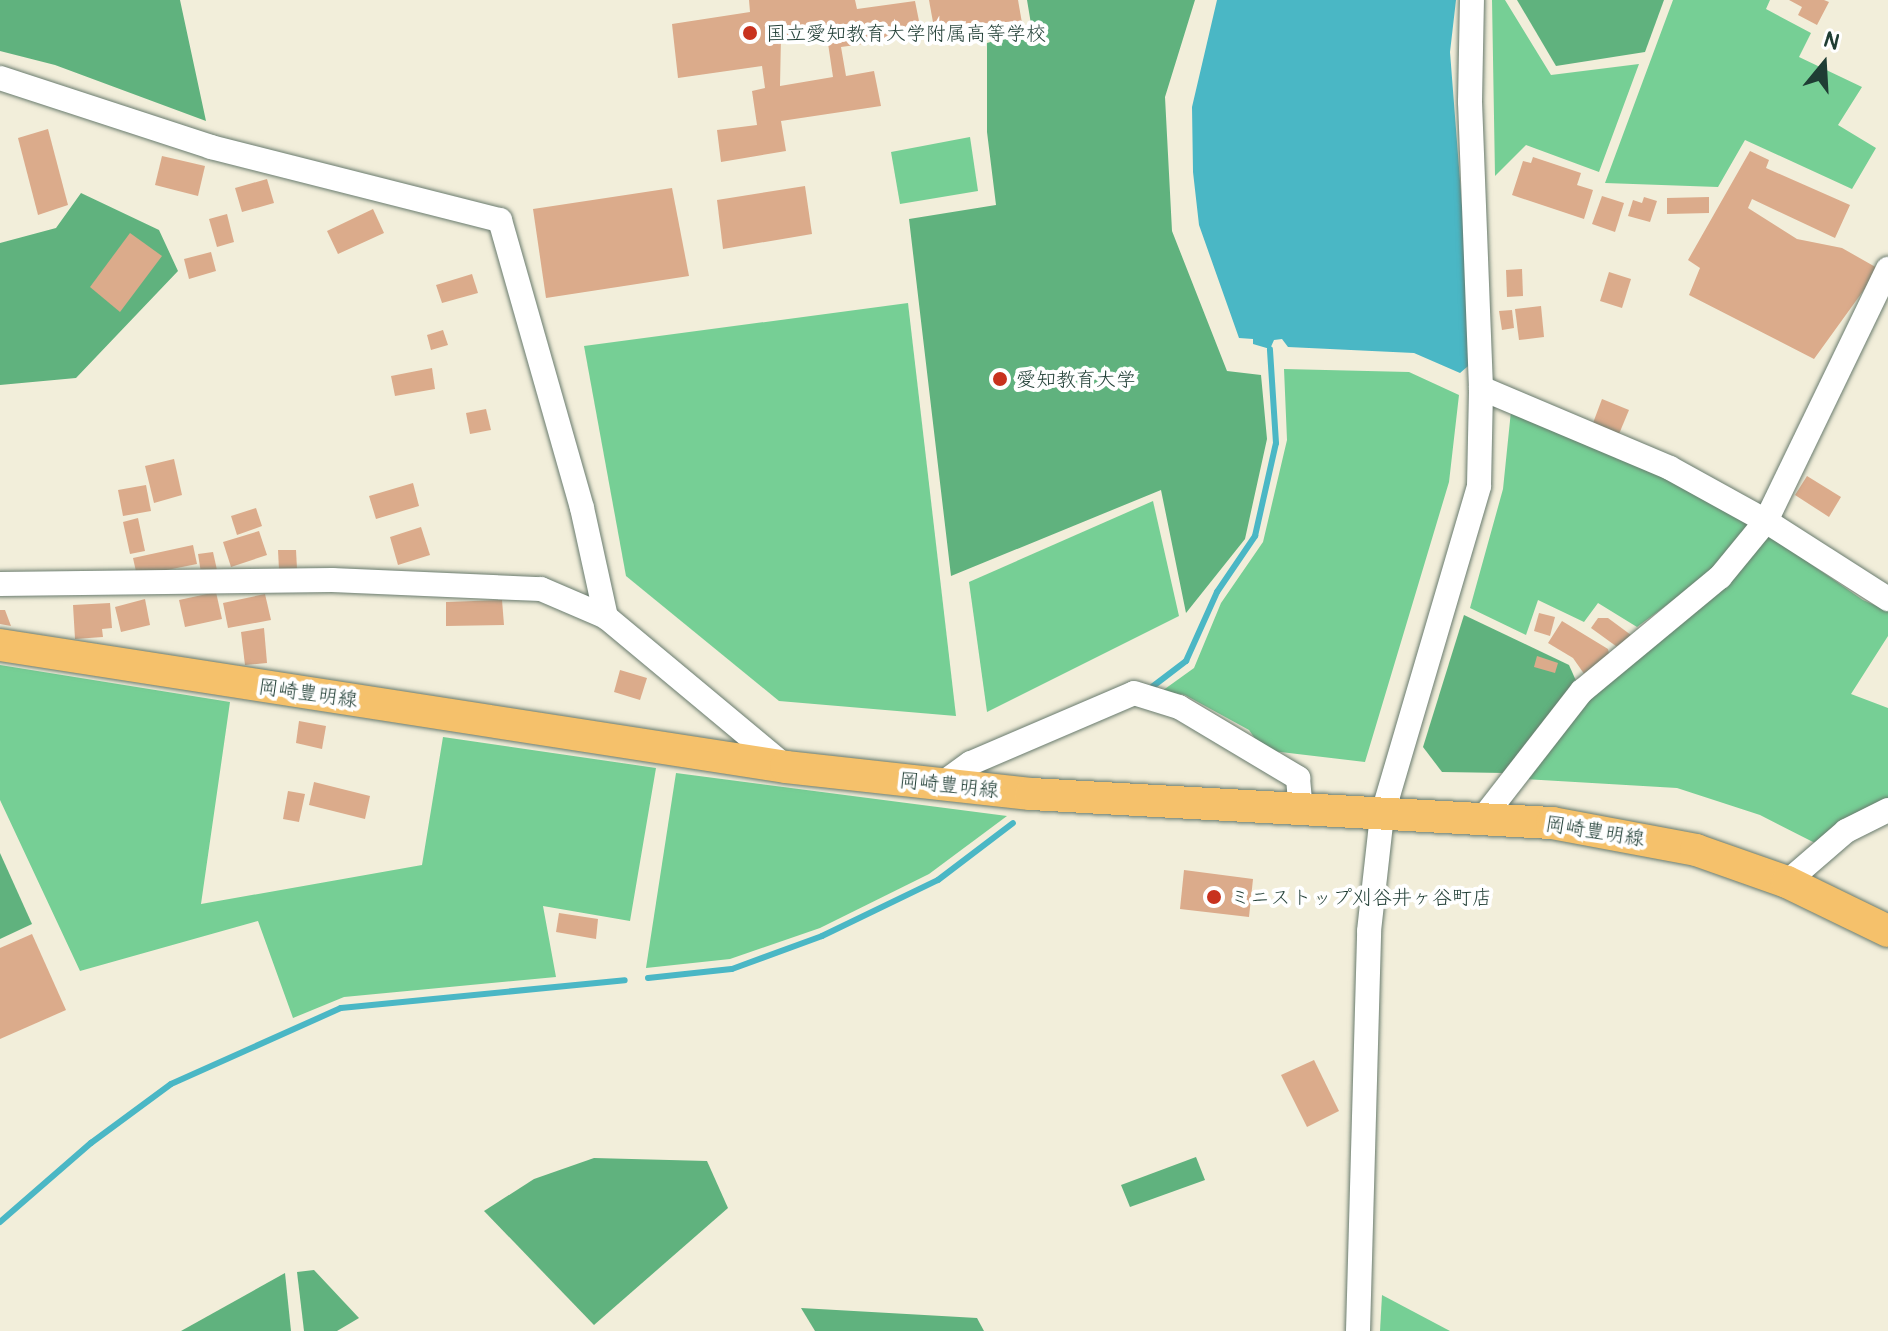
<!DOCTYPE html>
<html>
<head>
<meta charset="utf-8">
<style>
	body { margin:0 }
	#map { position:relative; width:1888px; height:1331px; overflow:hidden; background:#f2eeda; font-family:Pangolin,"Klee One",sans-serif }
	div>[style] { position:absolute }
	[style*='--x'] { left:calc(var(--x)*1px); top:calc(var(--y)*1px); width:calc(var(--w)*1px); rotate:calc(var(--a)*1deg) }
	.green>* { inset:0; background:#76cf95 }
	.forest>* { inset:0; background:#60b27e }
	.water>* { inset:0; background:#4ab7c5 }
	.stream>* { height:6px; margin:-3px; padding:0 3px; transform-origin:3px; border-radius:3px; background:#4ab7c5 }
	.building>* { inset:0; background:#dbab8b }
	.roads { filter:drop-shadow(0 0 2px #697b6e) drop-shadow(0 0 2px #697b6e) }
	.minor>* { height:24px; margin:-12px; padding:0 12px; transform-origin:12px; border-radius:12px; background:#fff }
	.major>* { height:32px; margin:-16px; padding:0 16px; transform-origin:16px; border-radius:16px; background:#f5c16b }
	.dots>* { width:22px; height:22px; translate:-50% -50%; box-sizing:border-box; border:4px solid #fff; border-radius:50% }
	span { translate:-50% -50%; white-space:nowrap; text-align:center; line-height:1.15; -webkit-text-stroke:8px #fff; paint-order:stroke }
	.poi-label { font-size:20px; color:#1f3d34 }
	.left { translate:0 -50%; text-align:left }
	.street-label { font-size:20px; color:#1f3d34 }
	.north { position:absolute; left:1784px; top:24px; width:80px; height:80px; -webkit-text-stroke:6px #fff; paint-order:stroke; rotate:18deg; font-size:22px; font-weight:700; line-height:32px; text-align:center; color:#1f3d34 }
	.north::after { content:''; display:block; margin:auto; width:28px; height:36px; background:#1f3d34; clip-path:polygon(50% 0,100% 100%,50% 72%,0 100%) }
</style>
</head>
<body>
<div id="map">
	<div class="green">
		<i style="clip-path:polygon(1492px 0,1505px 0,1551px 75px,1639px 64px,1599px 172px,1526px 145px,1495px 176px)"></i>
		<i style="clip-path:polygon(1673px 0,1770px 0,1766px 9px,1811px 33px,1799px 57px,1862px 87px,1838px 125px,1876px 148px,1852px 189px,1745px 140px,1718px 187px,1605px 183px)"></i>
		<i style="clip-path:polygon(970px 137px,978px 191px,900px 204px,891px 152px)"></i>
		<i style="clip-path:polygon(908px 303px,956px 716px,779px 701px,626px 576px,584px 346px)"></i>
		<i style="clip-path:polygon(1284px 369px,1409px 372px,1459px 395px,1449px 482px,1365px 762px,1263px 750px,1249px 730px,1185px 695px,1162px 691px,1194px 668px,1221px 603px,1263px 542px,1287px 440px)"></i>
		<i style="clip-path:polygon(1511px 411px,1663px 475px,1751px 524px,1714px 570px,1637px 627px,1598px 603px,1584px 622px,1538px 600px,1526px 635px,1470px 608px,1503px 489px)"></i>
		<i style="clip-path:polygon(1153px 501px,1179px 616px,987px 712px,969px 582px)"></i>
		<i style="clip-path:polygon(1767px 534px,1863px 600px,1888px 611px,1888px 636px,1851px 694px,1888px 708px,1888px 798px,1839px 821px,1815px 843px,1760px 815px,1677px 788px,1524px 779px,1591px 695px)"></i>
		<i style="clip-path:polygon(0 665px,230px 702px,201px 904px,422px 865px,443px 737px,656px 768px,630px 921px,543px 906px,556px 977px,344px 997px,293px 1018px,258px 921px,80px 971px,0 800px)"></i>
		<i style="clip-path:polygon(676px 773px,1007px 816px,929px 874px,820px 928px,730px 959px,646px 968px)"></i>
		<i style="clip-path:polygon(1382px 1295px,1450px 1331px,1380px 1331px)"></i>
	</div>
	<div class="forest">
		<i style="clip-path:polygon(0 0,180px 0,206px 121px,55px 65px,0 51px)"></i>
		<i style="clip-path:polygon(1027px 0,1195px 0,1165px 97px,1172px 231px,1227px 371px,1261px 375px,1267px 439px,1245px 539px,1186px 613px,1161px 490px,951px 576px,909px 219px,996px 205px,987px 132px,987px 43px,1032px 30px)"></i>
		<i style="clip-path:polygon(1517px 0,1664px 0,1645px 52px,1556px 66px)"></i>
		<i style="clip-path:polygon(81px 193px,159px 230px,178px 271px,76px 378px,0 385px,0 243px,56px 228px)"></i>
		<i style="clip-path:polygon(1464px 615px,1569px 665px,1577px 683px,1505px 773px,1442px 772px,1423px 747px)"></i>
		<i style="clip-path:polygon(0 853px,32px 924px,0 939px)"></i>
		<i style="clip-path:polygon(1196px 1157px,1205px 1180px,1130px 1207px,1121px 1185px)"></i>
		<i style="clip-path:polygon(594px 1158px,707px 1161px,728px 1208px,594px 1325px,484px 1211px,534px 1179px)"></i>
		<i style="clip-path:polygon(314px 1270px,359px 1318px,337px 1331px,304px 1331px,297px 1272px)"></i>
		<i style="clip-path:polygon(285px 1273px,291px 1331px,181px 1331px)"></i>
		<i style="clip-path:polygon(801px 1308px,977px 1318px,984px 1331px,815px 1331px)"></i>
	</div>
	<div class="water">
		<i style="clip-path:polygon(1217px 0,1456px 0,1450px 52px,1474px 361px,1460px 373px,1414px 353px,1288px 347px,1282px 339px,1274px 340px,1270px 349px,1253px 344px,1253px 339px,1239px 338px,1199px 225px,1193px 172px,1192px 107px)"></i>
	</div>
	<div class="stream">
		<i style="--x:1148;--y:690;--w:48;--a:-37.3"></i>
		<i style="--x:1186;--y:661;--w:76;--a:-65.8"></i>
		<i style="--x:1217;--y:592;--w:68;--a:-55.8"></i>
		<i style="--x:1255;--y:536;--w:95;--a:-77.3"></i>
		<i style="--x:1276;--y:443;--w:94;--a:-93.7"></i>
		<i style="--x:648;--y:978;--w:84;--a:-6.1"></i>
		<i style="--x:732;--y:969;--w:96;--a:-20.1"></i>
		<i style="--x:822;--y:936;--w:129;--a:-25.8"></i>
		<i style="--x:938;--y:880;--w:94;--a:-37.2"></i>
		<i style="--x:0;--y:1222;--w:121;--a:-41"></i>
		<i style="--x:91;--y:1143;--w:99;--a:-36.4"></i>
		<i style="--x:171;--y:1084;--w:186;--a:-24.1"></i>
		<i style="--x:341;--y:1008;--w:285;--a:-5.6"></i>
	</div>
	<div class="building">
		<i style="clip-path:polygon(evenodd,749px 0,855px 0,857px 9px,915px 1px,922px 36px,841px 47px,846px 76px,874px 71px,881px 106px,781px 121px,786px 151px,721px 162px,717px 130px,757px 125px,752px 91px,765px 88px,762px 66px,678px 78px,672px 24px,750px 12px,749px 0,826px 30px,833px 77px,780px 86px,781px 36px,826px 30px)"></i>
		<i style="clip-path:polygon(929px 0,1018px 0,1022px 23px,936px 39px)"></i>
		<i style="clip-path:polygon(1789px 0,1824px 0,1829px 2px,1817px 25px,1798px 15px,1802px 7px)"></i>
		<i style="clip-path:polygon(48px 129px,68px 205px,38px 215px,18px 138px)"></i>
		<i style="clip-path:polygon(1750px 151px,1769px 160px,1766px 168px,1850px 205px,1835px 238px,1752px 199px,1748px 208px,1797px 239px,1842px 248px,1879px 269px,1814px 359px,1689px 295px,1700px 268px,1688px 260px)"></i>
		<i style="clip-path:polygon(162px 156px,205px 166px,198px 196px,155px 185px)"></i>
		<i style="clip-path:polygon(1533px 157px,1581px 173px,1577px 185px,1593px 190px,1584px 219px,1512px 195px,1523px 161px,1531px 163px)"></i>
		<i style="clip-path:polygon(267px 179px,274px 203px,242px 212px,235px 188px)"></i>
		<i style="clip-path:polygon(805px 186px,812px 234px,723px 249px,717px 200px)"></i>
		<i style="clip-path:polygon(672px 188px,689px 276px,546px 298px,533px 209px)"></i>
		<i style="clip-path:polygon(1602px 196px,1624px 203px,1615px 232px,1592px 224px)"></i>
		<i style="clip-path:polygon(1644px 197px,1657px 201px,1650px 222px,1628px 216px,1633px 200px,1642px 203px)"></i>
		<i style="clip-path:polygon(1709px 197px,1709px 213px,1667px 214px,1667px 198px)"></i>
		<i style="clip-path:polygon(373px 209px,384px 233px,338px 254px,327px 231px)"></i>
		<i style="clip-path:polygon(227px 214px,234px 242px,217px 247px,209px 219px)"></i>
		<i style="clip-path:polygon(130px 233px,162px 256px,120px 312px,90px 287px)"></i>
		<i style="clip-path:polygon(211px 252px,216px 271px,189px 279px,184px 259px)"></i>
		<i style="clip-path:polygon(1522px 269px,1523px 296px,1507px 297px,1506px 270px)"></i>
		<i style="clip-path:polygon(1609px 272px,1631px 279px,1622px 308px,1600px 301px)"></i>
		<i style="clip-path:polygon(472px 274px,478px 293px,442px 303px,436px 285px)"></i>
		<i style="clip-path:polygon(1541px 306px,1544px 337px,1519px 340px,1515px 309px)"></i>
		<i style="clip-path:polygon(1512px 310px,1514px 328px,1502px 330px,1499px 311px)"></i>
		<i style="clip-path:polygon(443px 330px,448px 345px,431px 350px,427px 335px)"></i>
		<i style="clip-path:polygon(432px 368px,435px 389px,395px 396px,391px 376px)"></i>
		<i style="clip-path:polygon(1602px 399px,1629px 410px,1619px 434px,1593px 423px)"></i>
		<i style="clip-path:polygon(486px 409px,491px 430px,470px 434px,466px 413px)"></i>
		<i style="clip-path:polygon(174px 459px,182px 495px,154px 503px,145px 466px)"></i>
		<i style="clip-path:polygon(1807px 476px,1841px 497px,1829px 517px,1795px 495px)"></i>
		<i style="clip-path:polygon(413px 483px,419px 506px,376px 519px,369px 496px)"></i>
		<i style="clip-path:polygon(146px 485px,151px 511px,123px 516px,118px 490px)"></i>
		<i style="clip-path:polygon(256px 508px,262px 526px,237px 535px,231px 516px)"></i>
		<i style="clip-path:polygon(138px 518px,145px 551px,130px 554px,123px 522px)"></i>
		<i style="clip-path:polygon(421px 527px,430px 555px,398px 565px,390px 537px)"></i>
		<i style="clip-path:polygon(259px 531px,267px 555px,231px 567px,223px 542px)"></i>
		<i style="clip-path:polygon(193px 545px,197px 564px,137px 576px,133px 558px)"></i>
		<i style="clip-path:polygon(278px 550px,296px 550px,297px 569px,279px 570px)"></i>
		<i style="clip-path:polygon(213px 552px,217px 570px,201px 573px,198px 554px)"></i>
		<i style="clip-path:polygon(216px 592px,222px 619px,185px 627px,179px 600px)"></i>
		<i style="clip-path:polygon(265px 594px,271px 620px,228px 628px,223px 603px)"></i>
		<i style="clip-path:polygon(145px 599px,150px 625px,121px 632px,115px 607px)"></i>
		<i style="clip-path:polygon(502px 600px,504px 625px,446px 626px,446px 602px)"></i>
		<i style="clip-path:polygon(110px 603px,112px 628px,102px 629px,103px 637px,75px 639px,73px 605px)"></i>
		<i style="clip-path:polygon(0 610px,5px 610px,11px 626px,0 624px)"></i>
		<i style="clip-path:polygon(1539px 613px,1555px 617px,1550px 636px,1534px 631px)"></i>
		<i style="clip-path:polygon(1598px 618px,1608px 618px,1631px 635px,1620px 649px,1591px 628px)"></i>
		<i style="clip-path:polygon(1562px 621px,1608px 649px,1610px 658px,1587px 678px,1573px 658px,1548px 643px)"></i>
		<i style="clip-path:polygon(264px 628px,267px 663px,245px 665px,241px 632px)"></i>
		<i style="clip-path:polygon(1537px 656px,1558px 663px,1555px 673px,1534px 667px)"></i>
		<i style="clip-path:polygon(620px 670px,647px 678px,640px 700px,614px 692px)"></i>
		<i style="clip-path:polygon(299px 721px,326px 726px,322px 749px,296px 743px)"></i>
		<i style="clip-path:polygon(314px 782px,370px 796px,365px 819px,309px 805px)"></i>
		<i style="clip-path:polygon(288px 791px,305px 794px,299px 822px,283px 819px)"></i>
		<i style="clip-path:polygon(1184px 870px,1253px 879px,1249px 917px,1180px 909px)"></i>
		<i style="clip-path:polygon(559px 913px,598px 919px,596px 939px,556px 932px)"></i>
		<i style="clip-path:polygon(32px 934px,66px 1010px,0 1039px,0 948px)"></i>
		<i style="clip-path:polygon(1314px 1060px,1339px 1111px,1307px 1127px,1281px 1075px)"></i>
	</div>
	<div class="roads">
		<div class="minor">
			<i style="--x:0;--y:78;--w:222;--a:18.1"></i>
			<i style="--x:211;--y:147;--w:298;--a:14.2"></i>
			<i style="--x:500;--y:220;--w:299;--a:74.1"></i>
			<i style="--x:582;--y:508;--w:112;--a:77.6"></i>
			<i style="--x:1481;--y:388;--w:205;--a:22.9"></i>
			<i style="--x:1670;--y:468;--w:110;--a:28.9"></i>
			<i style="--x:1766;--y:521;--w:145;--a:32.6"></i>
			<i style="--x:0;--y:584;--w:332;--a:-0.7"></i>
			<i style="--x:332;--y:580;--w:209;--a:2.5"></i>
			<i style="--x:541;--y:589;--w:71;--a:23.3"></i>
			<i style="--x:606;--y:617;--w:234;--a:39.8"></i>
			<i style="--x:943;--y:783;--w:34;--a:-36"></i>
			<i style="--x:971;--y:763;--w:177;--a:-23.2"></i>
			<i style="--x:1134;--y:693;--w:47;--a:17.3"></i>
			<i style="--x:1179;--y:707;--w:139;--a:30.8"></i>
			<i style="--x:1298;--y:778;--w:34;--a:85"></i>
			<i style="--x:1483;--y:818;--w:161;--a:-52.1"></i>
			<i style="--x:1582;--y:691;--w:179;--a:-39.6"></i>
			<i style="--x:1720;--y:577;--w:72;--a:-50.6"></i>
			<i style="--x:1766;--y:521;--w:280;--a:-64.2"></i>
			<i style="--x:1787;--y:882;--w:78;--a:-40.8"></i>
			<i style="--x:1846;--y:831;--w:47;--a:-26.6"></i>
			<i style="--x:1358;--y:1331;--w:400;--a:-88.4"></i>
			<i style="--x:1369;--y:931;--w:116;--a:-83.6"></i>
			<i style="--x:1382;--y:816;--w:344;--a:-73.6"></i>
			<i style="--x:1479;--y:486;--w:98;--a:-88.8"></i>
			<i style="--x:1481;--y:388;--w:286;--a:-92.2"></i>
			<i style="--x:1470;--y:102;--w:102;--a:-88.9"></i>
		</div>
		<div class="major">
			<i style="--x:0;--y:645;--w:795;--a:8.82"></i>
			<i style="--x:786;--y:767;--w:246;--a:6.3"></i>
			<i style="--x:1031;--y:794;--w:522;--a:3.19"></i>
			<i style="--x:1552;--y:823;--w:147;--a:10.6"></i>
			<i style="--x:1696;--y:850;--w:96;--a:19.4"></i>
			<i style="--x:1787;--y:882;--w:112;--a:25.9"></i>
		</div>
	</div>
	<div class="dots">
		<i style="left:750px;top:33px;background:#c8321e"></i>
		<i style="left:1000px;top:379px;background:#c8321e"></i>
		<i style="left:1214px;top:897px;background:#c8321e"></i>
	</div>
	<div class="poi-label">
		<span class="left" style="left:766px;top:33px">国立愛知教育大学附属高等学校</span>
		<span class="left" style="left:1016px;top:379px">愛知教育大学</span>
		<span class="left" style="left:1230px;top:897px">ミニストップ刈谷井ヶ谷町店</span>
	</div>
	<div class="street-label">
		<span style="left:308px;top:693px;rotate:8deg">岡崎豊明線</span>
		<span style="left:949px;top:785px;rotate:6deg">岡崎豊明線</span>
		<span style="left:1595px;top:831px;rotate:9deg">岡崎豊明線</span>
	</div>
	<div class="north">N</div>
</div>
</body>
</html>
